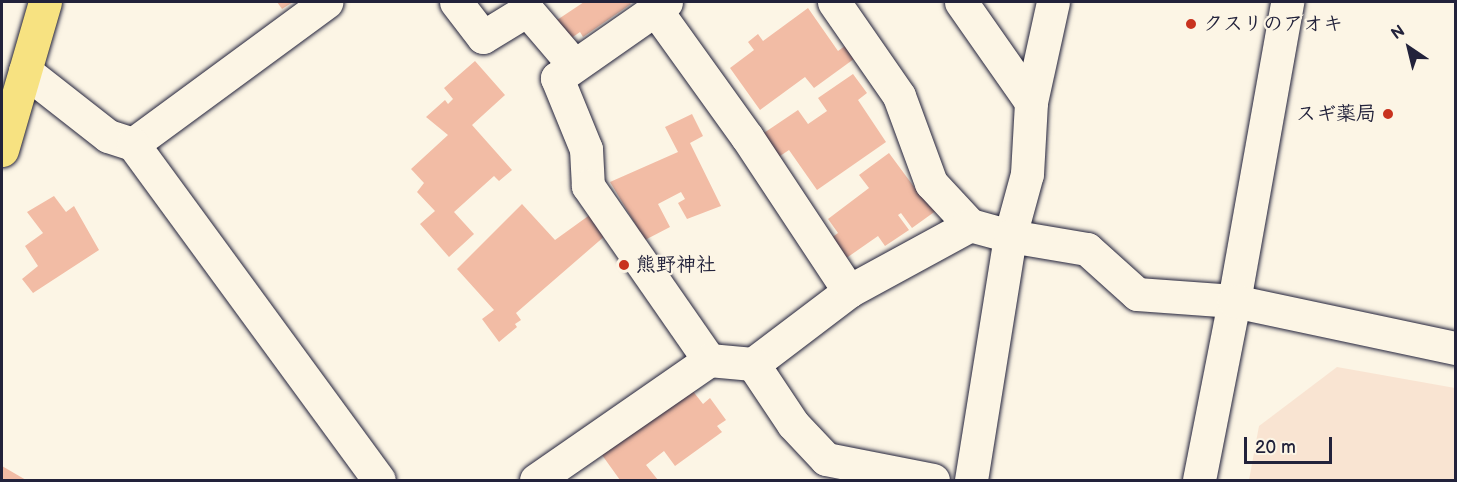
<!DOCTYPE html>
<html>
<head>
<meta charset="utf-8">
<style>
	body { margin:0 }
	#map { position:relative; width:1457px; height:482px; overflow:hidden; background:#fcf5e5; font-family:"Balsamiq Sans","Klee One",sans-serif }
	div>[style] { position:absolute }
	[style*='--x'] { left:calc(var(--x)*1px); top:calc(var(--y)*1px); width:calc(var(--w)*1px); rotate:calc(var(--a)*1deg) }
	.built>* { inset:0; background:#f9e4d2 }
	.building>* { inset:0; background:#f2bca5 }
	.roads { filter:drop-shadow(0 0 2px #22223b) drop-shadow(0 0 2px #22223b) }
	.street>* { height:33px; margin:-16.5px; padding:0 16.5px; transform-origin:16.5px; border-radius:16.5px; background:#fcf5e5 }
	.secondary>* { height:33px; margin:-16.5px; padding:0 16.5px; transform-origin:16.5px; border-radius:16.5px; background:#fcf5e5 }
	.highway>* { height:33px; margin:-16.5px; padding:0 16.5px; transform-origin:16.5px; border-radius:16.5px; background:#f7e281 }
	.dots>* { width:16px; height:16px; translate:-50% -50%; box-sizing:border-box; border:3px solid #fcf5e5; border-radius:50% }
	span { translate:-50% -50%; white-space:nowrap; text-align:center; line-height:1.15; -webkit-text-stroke:4.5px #fcf5e5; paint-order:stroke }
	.poi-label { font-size:20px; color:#22223b; font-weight:700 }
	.left { translate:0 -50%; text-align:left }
	.right { translate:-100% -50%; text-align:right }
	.frame { position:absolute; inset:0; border:3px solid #22223b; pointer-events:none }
	.north { position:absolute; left:1379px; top:18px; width:60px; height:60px; -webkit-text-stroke:4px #fcf5e5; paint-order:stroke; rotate:325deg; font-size:16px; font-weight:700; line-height:24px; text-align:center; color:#22223b }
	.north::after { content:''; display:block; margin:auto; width:21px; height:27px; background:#22223b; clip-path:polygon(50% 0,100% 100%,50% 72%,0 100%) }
	.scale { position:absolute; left:1244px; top:437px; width:88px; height:27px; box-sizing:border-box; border:3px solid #22223b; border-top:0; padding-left:8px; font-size:18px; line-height:21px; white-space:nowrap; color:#22223b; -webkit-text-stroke:4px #fcf5e5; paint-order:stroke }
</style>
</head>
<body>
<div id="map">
	<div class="built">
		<i style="clip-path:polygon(1337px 367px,1455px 388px,1455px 480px,1249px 480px,1259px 426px)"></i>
	</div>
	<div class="building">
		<i style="clip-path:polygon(277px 2px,293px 2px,282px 9px)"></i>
		<i style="clip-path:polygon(584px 2px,629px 2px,631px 4px,583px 37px,580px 32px,570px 39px,557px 20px)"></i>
		<i style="clip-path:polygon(808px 8px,838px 51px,849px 43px,858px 56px,814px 88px,805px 77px,760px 110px,730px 68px,754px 50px,748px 42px,758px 34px,763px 41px)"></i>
		<i style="clip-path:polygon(475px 61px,505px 95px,472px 125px,512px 170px,499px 181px,494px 176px,454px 212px,474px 234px,449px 257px,420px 224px,435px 211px,417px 192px,424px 183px,411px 169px,448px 135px,426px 117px,445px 100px,448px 104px,453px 99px,444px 88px)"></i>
		<i style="clip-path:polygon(853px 74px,867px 93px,858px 100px,886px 142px,817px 190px,789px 150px,774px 160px,758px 137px,798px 110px,808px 124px,827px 111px,818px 98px)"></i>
		<i style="clip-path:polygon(692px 114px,703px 136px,690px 143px,721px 206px,687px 219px,678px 203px,685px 199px,681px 192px,658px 204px,670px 227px,645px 240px,610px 182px,678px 152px,665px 127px)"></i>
		<i style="clip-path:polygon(889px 153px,920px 195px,944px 205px,912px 228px,901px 213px,898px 215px,909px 230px,885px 246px,878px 236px,845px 259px,830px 239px,838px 233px,828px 219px,869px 188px,859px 175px)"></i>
		<i style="clip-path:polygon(54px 196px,66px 212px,74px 206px,99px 250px,33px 293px,22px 279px,38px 266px,25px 246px,43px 233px,27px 212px)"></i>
		<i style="clip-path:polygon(522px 204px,555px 240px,591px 214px,606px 235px,516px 313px,521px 320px,515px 324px,517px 327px,499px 342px,482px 319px,494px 310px,457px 269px)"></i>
		<i style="clip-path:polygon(692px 390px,703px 404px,710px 398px,726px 420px,717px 426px,722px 432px,675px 466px,664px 451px,646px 465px,658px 480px,620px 480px,602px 455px)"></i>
		<i style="clip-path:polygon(2px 466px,26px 480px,2px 480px)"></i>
	</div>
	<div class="roads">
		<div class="street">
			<i style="--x:456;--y:2;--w:44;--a:52.4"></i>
			<i style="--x:483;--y:37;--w:52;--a:-31.5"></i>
			<i style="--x:527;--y:10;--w:72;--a:49.5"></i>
			<i style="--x:666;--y:2;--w:133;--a:145.1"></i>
			<i style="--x:557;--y:78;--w:77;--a:67.8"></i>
			<i style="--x:586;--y:149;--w:37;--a:87"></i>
			<i style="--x:588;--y:186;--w:212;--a:55.2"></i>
			<i style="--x:834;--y:2;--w:114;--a:55.3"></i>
			<i style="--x:899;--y:96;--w:93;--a:69.8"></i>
			<i style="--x:931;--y:183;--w:57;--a:47.1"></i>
			<i style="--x:655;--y:9;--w:158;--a:54.3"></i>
			<i style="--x:747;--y:137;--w:185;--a:56.5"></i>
			<i style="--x:25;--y:71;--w:105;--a:38.1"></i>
			<i style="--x:108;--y:136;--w:26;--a:18"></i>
			<i style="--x:133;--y:144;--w:240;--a:-36.3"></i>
			<i style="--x:1031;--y:102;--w:102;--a:-77.6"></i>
			<i style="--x:133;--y:144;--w:416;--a:53.8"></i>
			<i style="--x:753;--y:364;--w:121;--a:-37.2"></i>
			<i style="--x:849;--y:291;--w:138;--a:-28.6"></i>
			<i style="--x:970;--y:225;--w:41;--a:15.4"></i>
			<i style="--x:1010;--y:236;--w:64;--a:-74.7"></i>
			<i style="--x:1027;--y:174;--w:72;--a:-86.8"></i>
			<i style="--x:1031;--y:102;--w:122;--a:-125"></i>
			<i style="--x:536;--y:480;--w:211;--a:-34.7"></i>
			<i style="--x:709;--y:360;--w:44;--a:5.2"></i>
			<i style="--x:753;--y:364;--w:72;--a:56.3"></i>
			<i style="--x:793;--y:424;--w:48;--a:46.7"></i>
			<i style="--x:826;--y:459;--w:109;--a:11.1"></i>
			<i style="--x:971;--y:480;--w:247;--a:-80.9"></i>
		</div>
		<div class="secondary">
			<i style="--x:1010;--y:236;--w:78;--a:9.6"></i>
			<i style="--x:1087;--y:249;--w:67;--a:42"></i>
			<i style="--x:1137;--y:294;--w:97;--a:4.1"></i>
			<i style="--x:1234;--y:301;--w:304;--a:-79.9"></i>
			<i style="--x:1199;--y:480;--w:182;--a:-78.9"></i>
			<i style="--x:1234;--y:301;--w:227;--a:12"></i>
		</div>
		<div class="highway">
			<i style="--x:2;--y:150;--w:154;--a:-73.8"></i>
		</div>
	</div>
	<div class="dots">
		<i style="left:1191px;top:24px;background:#c8321e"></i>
		<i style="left:1388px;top:114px;background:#c8321e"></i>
		<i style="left:624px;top:265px;background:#c8321e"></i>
	</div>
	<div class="poi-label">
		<span class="left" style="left:1203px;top:24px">クスリのアオキ</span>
		<span class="right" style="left:1376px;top:114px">スギ薬局</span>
		<span class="left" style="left:636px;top:265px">熊野神社</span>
	</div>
	<div class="frame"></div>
	<div class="north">N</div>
	<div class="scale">20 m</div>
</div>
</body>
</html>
